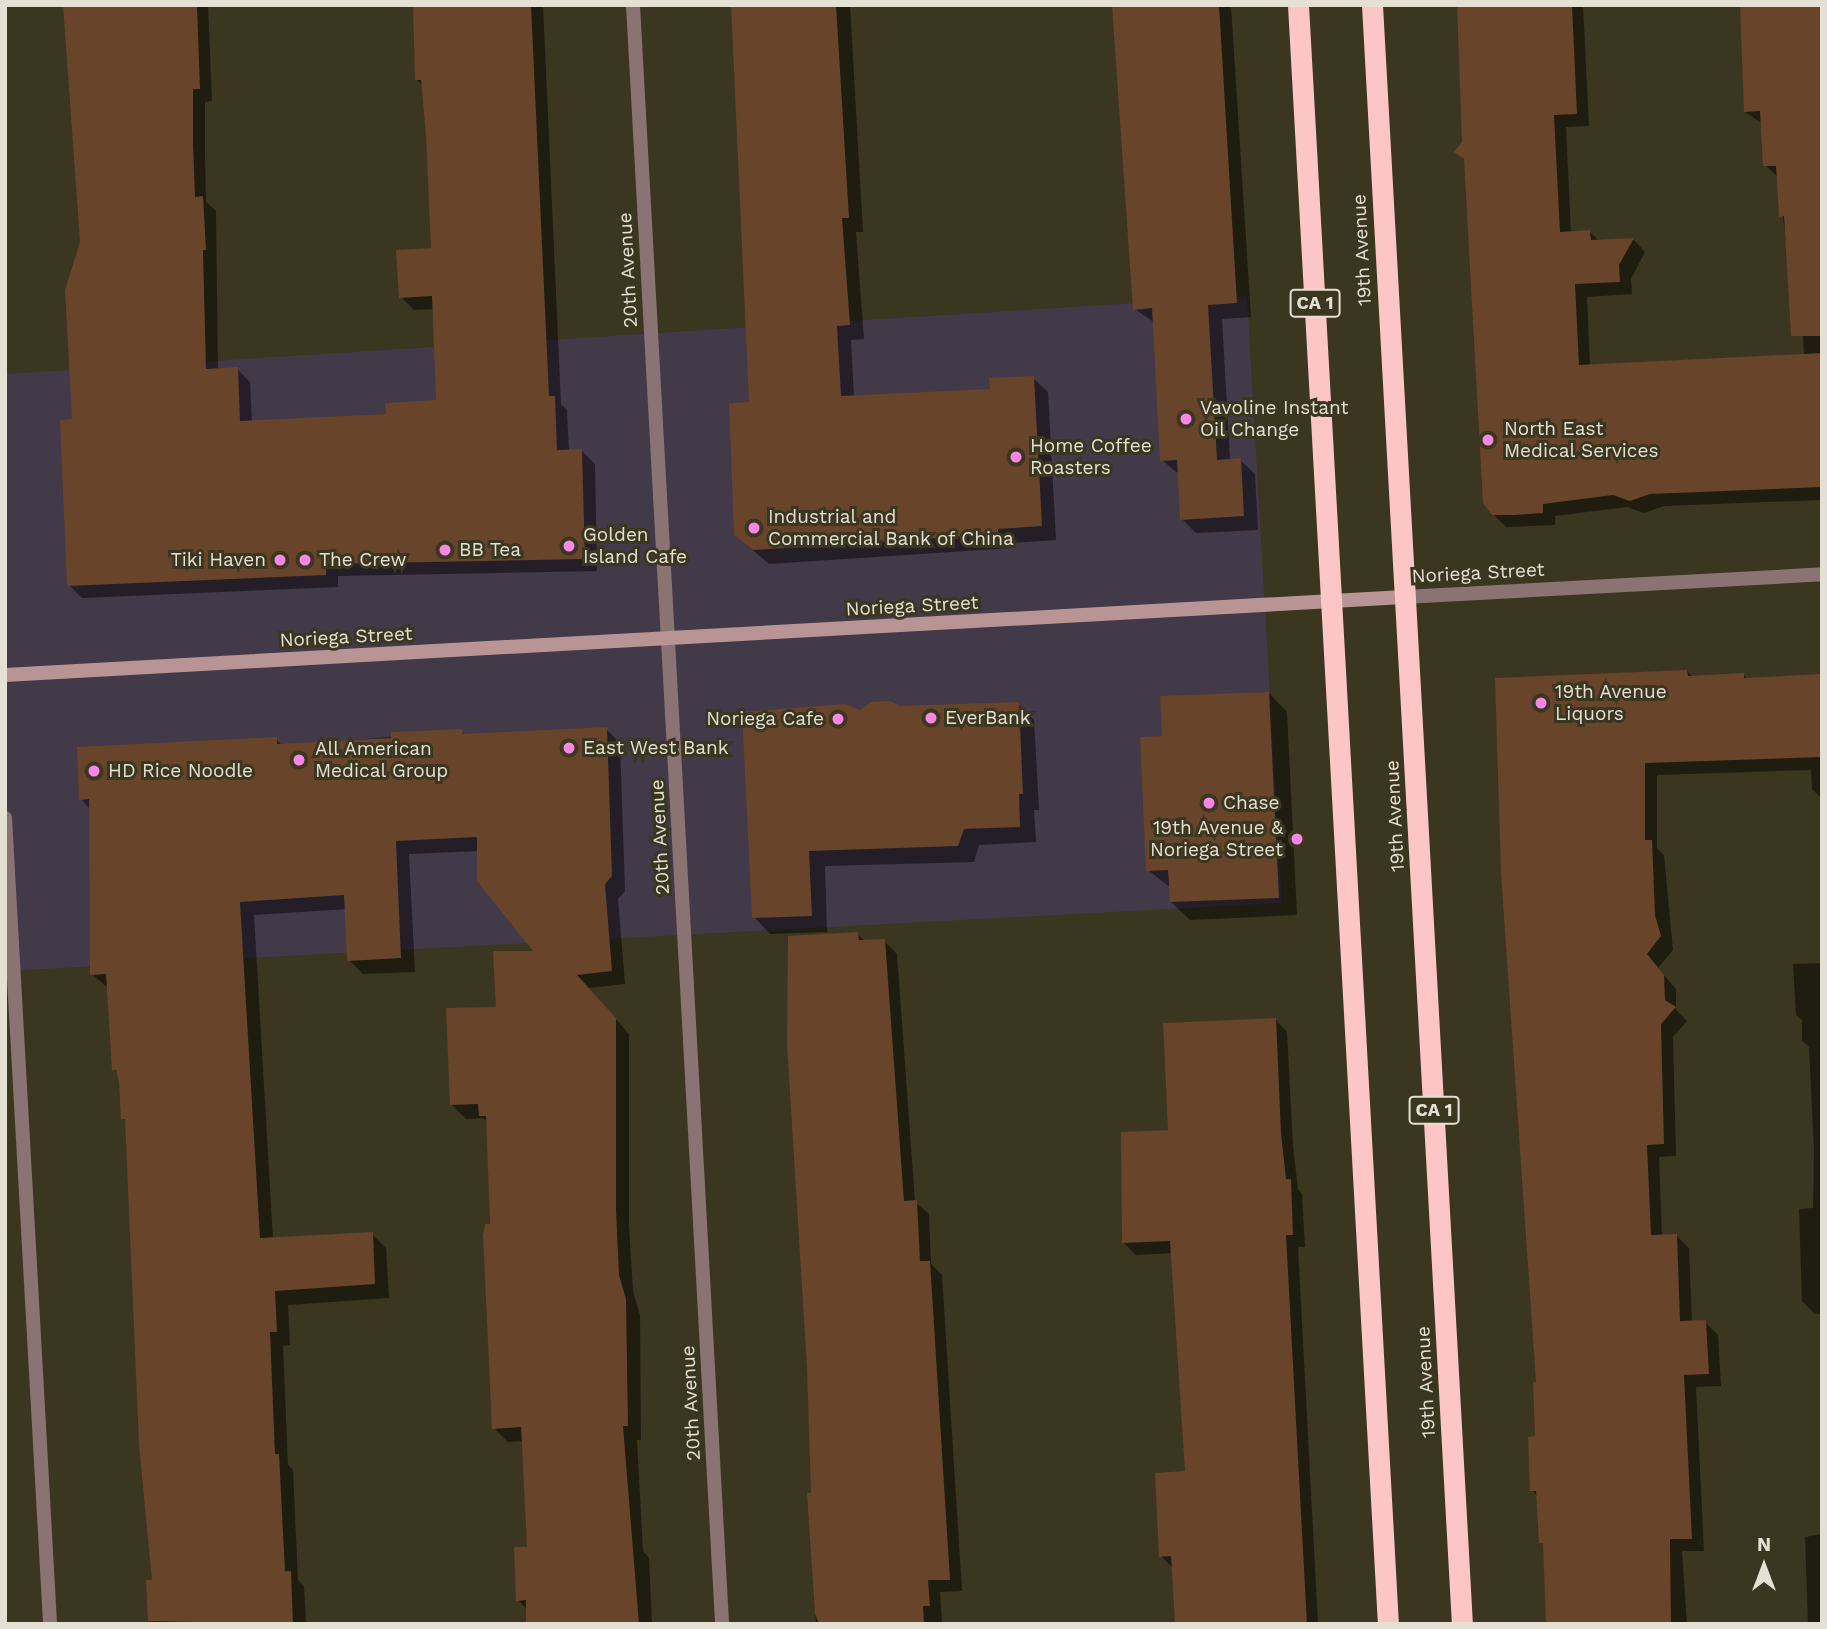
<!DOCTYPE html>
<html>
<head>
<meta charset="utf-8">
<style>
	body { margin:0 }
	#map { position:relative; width:1827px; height:1629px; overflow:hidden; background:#3b361f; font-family:"Work Sans",sans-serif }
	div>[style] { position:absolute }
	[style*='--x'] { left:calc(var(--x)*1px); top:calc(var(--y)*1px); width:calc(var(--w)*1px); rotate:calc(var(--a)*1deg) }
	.commercial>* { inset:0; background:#423949 }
	.shadow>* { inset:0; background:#0007 }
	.building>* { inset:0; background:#68442a }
	.street>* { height:14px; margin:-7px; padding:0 7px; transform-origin:7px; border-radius:7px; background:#897373 }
	.secondary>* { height:14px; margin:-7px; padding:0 7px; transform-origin:7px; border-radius:7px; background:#b89594 }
	.highway>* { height:21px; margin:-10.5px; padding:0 10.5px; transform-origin:10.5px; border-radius:10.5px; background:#fdc6c6 }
	.dots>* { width:19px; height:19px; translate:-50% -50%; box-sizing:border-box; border:4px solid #3b361f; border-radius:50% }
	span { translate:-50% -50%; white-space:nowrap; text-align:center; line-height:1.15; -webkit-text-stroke:6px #3b361f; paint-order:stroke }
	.shield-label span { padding:2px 5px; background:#3b361f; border:2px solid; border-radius:5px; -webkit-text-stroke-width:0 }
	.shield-label { font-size:18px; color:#e4e1d4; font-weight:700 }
	.street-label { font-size:19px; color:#e4e1d4 }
	.poi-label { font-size:19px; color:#e4e1d4 }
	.left { translate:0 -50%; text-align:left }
	.right { translate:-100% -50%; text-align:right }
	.frame { position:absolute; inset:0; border:7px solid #e4e1d4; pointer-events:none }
	.north { position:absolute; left:1729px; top:1531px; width:70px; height:70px; -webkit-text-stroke:5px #3b361f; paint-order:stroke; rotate:0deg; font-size:19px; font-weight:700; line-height:28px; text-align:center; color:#e4e1d4 }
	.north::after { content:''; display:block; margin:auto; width:24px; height:32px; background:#e4e1d4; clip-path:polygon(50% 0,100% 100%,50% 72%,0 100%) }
</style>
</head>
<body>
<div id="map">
	<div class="commercial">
		<i style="clip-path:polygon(1247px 296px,1282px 903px,5px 971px,5px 374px)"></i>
	</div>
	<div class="shadow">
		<i style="clip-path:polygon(66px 5px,208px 5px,212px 101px,205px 102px,205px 157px,206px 202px,216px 211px,218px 370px,237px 369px,250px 382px,252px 422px,387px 415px,438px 402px,434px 309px,414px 310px,401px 297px,433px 250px,424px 86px,416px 79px,414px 5px,543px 5px,561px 404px,567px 410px,569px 452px,582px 451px,595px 464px,597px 571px,338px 576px,338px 587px,82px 598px,69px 585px,82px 242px)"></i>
		<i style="clip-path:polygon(732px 5px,850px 5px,863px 232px,856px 232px,864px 339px,851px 340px,854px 398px,992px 390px,1033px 378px,1048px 392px,1056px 540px,1012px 543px,1012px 548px,769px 564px,735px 535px,751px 403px)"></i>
		<i style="clip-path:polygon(1114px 5px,1231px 5px,1251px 317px,1222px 319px,1230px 460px,1240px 460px,1255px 474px,1258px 530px,1196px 533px,1182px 519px,1180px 475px,1162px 460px,1155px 323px,1135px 309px)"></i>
		<i style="clip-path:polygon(1459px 5px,1583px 5px,1589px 126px,1566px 127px,1571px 233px,1590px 232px,1599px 241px,1633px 239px,1645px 252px,1631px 279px,1632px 294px,1587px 297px,1590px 367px,1804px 356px,1800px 283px,1789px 273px,1779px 178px,1765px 165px,1763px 124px,1745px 112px,1822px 5px,1822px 500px,1664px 506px,1644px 513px,1627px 507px,1555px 516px,1555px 525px,1506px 527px,1493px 514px,1466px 162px,1456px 151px,1464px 143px)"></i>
		<i style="clip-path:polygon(1687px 671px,1693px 677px,1743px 674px,1748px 680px,1822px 675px,1822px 799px,1812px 789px,1811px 770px,1657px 775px,1657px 848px,1664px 855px,1673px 950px,1658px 968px,1676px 989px,1676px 1010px,1687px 1021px,1673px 1037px,1676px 1156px,1659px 1157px,1662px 1236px,1677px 1236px,1689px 1248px,1692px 1322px,1705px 1322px,1718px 1335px,1721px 1386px,1696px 1387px,1704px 1551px,1682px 1551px,1687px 1624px,1547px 1624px,1544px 1546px,1538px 1497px,1532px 1490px,1538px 1384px,1497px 680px)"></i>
		<i style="clip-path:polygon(1269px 693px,1287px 712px,1297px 915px,1190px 920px,1171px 902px,1171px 888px,1148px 870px,1163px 738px)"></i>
		<i style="clip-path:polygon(1018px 704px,1034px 720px,1039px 810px,1034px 810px,1036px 842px,979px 845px,974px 862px,825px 866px,827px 932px,770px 934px,754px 917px,860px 712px)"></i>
		<i style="clip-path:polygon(606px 729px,620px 743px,625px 891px,618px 899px,625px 984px,589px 988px,629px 1034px,629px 1226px,633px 1291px,640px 1315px,641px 1440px,637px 1440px,643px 1551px,649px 1558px,652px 1624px,529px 1624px,528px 1610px,518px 1600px,529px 1549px,523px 1441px,508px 1442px,494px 1428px,488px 1122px,483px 1118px,466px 1119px,452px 1105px,498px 1008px,537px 953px,479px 851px,409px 854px,415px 972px,363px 974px,349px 960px,347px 909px,254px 915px,273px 1239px,372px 1234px,386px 1248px,389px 1298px,288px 1305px,290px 1345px,283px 1346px,288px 1465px,293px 1470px,298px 1580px,304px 1586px,306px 1624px,152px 1624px,154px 1582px,127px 1122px,123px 1118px,120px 1075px,114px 1069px,108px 988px,92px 974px,90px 809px,81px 799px,276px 739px,283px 746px,461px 731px,467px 736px)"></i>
		<i style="clip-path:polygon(858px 934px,865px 942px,884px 941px,897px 954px,915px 1202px,929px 1214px,931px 1264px,942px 1275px,962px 1591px,940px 1592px,942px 1624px,816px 1624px,809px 1495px,813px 1495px)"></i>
		<i style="clip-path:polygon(1822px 963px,1822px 1314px,1815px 1314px,1802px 1301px,1799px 1209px,1813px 1208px,1814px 1151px,1809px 1047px,1802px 1041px,1802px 1020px,1796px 1015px,1793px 964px)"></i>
		<i style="clip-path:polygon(1275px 1019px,1287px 1032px,1293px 1146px,1298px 1189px,1302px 1194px,1305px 1247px,1298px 1247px,1318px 1624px,1177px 1624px,1174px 1569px,1161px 1556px,1187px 1473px,1173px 1253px,1136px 1255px,1124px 1243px,1170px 1131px)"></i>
		<i style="clip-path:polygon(1822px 1534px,1822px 1624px,1808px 1624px,1805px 1537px)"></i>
	</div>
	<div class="building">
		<i style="clip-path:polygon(63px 5px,197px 5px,200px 89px,193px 89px,193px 143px,195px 197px,203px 196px,206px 250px,203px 250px,206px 369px,238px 367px,240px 421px,386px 414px,385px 403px,436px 400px,432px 296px,399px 298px,396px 250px,431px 248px,426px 136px,421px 80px,415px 80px,413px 5px,531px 5px,549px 396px,555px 396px,557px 450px,582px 449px,585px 559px,326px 564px,326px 575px,67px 586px,60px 420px,72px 419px,65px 290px,80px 242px)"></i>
		<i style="clip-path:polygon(731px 5px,836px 5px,849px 218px,842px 218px,850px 325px,837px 326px,841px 396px,990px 389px,989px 378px,1034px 376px,1042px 526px,998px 529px,998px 534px,753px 550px,734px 535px,729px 403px,749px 402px)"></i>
		<i style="clip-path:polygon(1112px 5px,1219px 5px,1237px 303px,1208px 305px,1217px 460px,1241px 458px,1244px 516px,1180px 520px,1177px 460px,1160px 461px,1152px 308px,1133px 310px)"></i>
		<i style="clip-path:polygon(1457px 5px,1572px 5px,1577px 114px,1554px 115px,1560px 232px,1590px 230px,1591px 240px,1634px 238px,1619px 265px,1620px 282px,1575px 284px,1579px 365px,1822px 353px,1822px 487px,1650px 494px,1630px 501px,1613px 495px,1543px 504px,1543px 513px,1513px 515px,1492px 515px,1483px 503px,1464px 159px,1454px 152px,1462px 142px)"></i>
		<i style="clip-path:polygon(1740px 5px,1822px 5px,1822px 336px,1791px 336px,1784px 216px,1779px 217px,1776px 166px,1763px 166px,1760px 111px,1744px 112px)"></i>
		<i style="clip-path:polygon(1687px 670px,1688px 676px,1744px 673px,1744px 678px,1822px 674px,1822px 757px,1645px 763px,1645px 840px,1652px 840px,1655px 915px,1661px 936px,1647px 954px,1664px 975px,1665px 1000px,1676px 1007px,1661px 1024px,1664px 1144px,1647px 1145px,1651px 1235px,1677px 1234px,1680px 1321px,1706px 1320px,1709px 1374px,1684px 1375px,1692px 1539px,1670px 1539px,1671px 1624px,1546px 1624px,1543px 1543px,1539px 1543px,1536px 1491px,1530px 1491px,1528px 1437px,1535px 1436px,1533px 1382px,1536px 1382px,1501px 873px,1495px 678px)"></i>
		<i style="clip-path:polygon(1269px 692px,1279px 898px,1170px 902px,1168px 870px,1146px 871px,1140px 737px,1162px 736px,1160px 696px)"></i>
		<i style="clip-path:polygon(890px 701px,900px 706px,1019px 702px,1023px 794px,1019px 794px,1020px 827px,964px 829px,958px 846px,809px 851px,812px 916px,752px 918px,742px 712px,845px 704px,860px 710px,871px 702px)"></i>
		<i style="clip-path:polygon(607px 727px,612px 876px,605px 884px,612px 971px,577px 975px,616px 1018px,616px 1210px,619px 1275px,626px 1299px,628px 1426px,623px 1426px,639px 1624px,526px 1624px,526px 1600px,516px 1601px,514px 1547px,527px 1547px,521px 1427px,492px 1429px,483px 1235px,485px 1224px,490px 1224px,486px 1116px,479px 1116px,478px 1104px,450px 1105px,446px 1008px,496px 1007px,493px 951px,533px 951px,477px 881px,477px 837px,396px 841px,401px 958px,347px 961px,344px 895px,240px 902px,260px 1238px,373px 1232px,375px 1284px,275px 1291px,277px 1332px,270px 1332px,275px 1454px,279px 1454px,285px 1571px,291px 1571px,293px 1624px,148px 1621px,146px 1580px,152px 1580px,139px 1445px,125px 1119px,121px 1119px,119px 1081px,116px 1070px,112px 1070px,106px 974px,90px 975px,89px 799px,79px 800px,77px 747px,277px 737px,277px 744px,391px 738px,391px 732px,462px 729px,463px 734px)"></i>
		<i style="clip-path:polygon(858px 932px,859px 940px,885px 939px,904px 1201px,917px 1200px,920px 1261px,930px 1261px,950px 1580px,928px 1580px,930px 1606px,923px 1606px,924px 1624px,819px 1624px,815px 1614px,807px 1493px,811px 1493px,807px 1368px,787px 1044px,788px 936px)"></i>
		<i style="clip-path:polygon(1276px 1018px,1281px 1133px,1286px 1179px,1291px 1179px,1293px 1235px,1286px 1235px,1307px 1624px,1175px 1624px,1171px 1556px,1159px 1557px,1155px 1473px,1185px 1471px,1170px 1241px,1122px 1243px,1121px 1132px,1168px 1130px,1163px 1023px)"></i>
	</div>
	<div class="street">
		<i style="--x:633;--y:5;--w:1621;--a:86.85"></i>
		<i style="--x:1404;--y:597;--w:419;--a:-3.1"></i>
		<i style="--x:5;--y:818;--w:807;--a:86.8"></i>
	</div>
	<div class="secondary">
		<i style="--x:5;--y:675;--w:1401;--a:-3.19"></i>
	</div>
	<div class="highway">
		<i style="--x:1298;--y:5;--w:1621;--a:86.82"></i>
		<i style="--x:1372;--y:5;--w:1621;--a:86.82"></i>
	</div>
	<div class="dots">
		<i style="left:1186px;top:419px;background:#fa87e6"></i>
		<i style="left:1488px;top:440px;background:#fa87e6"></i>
		<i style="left:1016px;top:457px;background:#fa87e6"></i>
		<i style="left:754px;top:528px;background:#fa87e6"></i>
		<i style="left:569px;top:546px;background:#fa87e6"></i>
		<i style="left:445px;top:550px;background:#fa87e6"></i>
		<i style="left:280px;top:560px;background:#fa87e6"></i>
		<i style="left:305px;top:560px;background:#fa87e6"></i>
		<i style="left:1541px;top:703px;background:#fa87e6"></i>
		<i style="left:931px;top:718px;background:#fa87e6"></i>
		<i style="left:838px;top:719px;background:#fa87e6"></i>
		<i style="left:569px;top:748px;background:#fa87e6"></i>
		<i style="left:299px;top:760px;background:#fa87e6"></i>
		<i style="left:94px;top:771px;background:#fa87e6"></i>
		<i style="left:1209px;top:803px;background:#fa87e6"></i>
		<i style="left:1297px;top:839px;background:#fa87e6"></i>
	</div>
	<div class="shield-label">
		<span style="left:1315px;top:303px">CA 1</span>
		<span style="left:1434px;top:1110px">CA 1</span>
	</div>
	<div class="street-label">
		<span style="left:1362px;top:250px;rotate:-93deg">19th Avenue</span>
		<span style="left:628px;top:270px;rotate:-93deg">20th Avenue</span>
		<span style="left:1478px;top:573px;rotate:-3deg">Noriega Street</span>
		<span style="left:912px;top:606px;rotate:-3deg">Noriega Street</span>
		<span style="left:346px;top:637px;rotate:-3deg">Noriega Street</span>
		<span style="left:1395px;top:816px;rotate:-93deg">19th Avenue</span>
		<span style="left:660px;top:837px;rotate:-93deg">20th Avenue</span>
		<span style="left:1426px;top:1382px;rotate:-93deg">19th Avenue</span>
		<span style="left:691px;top:1403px;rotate:-93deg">20th Avenue</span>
	</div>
	<div class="poi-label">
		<span class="left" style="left:1200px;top:419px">Vavoline Instant<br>Oil Change</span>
		<span class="left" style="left:1504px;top:440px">North East<br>Medical Services</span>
		<span class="left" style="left:1030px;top:457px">Home Coffee<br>Roasters</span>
		<span class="left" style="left:768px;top:528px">Industrial and<br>Commercial Bank of China</span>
		<span class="left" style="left:583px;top:546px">Golden<br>Island Cafe</span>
		<span class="left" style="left:459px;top:550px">BB Tea</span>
		<span class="right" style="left:266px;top:560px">Tiki Haven</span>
		<span class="left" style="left:319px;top:560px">The Crew</span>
		<span class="left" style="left:1555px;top:703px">19th Avenue<br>Liquors</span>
		<span class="left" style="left:945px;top:718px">EverBank</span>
		<span class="right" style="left:824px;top:719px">Noriega Cafe</span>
		<span class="left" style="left:583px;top:748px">East West Bank</span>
		<span class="left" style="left:315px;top:760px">All American<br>Medical Group</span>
		<span class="left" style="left:108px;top:771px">HD Rice Noodle</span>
		<span class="left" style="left:1223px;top:803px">Chase</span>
		<span class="right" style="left:1283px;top:839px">19th Avenue &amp;<br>Noriega Street</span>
	</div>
	<div class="frame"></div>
	<div class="north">N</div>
</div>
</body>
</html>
